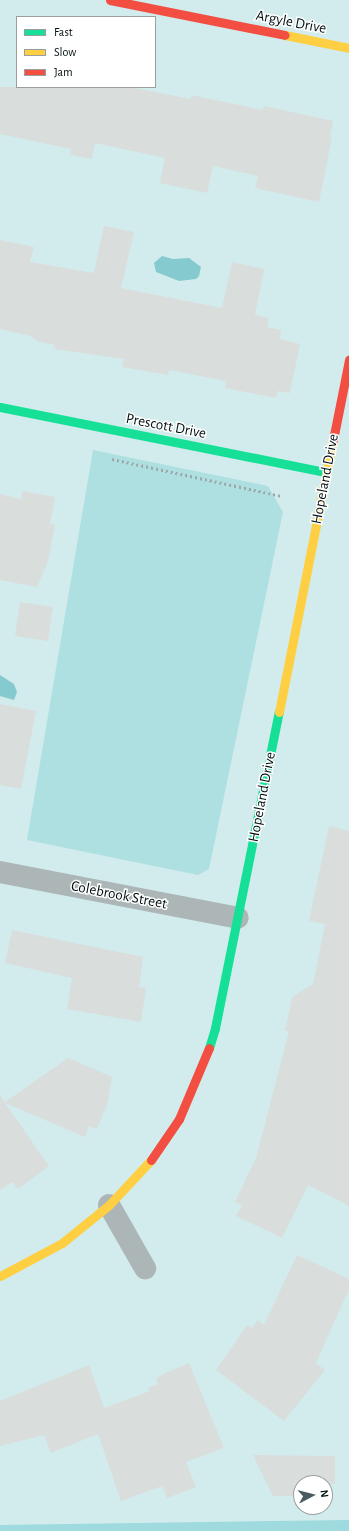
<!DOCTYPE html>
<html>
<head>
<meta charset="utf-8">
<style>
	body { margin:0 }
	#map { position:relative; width:349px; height:1531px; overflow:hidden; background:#d2eced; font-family:"Alegreya Sans",sans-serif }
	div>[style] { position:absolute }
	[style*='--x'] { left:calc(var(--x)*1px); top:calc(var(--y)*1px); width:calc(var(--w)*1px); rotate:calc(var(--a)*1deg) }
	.green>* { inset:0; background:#aedfe1 }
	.forest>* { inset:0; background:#9edade }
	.water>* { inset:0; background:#84cace }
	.building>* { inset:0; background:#d9dddc }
	.path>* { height:2.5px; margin-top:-1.25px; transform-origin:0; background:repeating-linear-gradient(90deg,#9ca8a9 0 2px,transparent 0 5px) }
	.street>* { height:22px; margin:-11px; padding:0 11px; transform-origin:11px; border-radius:11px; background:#adb6b7 }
	.fast>* { height:9px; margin:-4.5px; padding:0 4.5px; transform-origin:4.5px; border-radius:4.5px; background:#16e098 }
	.slow>* { height:9px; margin:-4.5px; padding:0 4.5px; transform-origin:4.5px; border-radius:4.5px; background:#ffcf43 }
	.jam>* { height:9px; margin:-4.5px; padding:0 4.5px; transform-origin:4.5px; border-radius:4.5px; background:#f24e42 }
	span { translate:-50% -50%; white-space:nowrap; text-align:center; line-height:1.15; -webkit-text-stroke:3px #fff; paint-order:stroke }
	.street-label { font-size:15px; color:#010f10 }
	.legend { position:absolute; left:16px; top:16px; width:140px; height:72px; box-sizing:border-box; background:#fff; border:1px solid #999f9f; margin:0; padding:5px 7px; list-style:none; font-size:12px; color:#010f10 }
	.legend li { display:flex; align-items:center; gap:8px; height:20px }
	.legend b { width:20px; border:1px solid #999f9f }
	.north { position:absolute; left:293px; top:1475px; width:40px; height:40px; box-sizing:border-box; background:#fff; border:1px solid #999f9f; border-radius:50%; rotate:83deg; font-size:11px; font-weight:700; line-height:16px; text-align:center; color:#010f10 }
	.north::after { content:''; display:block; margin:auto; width:14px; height:18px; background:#4a5c5d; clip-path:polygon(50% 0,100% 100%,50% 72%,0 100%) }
</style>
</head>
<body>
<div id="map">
	<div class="green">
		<i style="clip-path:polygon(93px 450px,268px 486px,283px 512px,209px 869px,198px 875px,27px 840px)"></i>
	</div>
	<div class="forest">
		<i style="clip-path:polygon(349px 1520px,349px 1531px,0 1531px,0 1525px)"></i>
	</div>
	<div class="water">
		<i style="clip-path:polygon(162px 256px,173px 259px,189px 258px,201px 267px,199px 276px,196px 279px,179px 281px,156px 272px,154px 263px)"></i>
		<i style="clip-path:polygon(0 675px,14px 684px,17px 692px,14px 700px,0 696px)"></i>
	</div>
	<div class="building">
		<i style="clip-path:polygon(0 87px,130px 87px,191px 99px,191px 95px,263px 110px,264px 106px,333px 121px,330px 137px,332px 137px,319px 202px,255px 188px,258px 176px,213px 166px,207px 193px,160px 183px,165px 158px,95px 143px,92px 159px,70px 155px,71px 149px,0 134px)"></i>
		<i style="clip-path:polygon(104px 226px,134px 232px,121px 288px,222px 308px,232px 262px,264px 269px,255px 315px,269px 318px,267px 327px,281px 330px,280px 339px,300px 344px,290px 393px,278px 391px,276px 398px,225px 388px,226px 381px,169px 370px,168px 375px,122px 367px,124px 359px,54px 349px,55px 345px,37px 341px,31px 336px,0 329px,0 240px,34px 247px,30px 262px,94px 273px)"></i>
		<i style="clip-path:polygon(22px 491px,55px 497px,50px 524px,55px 525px,48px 561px,37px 587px,0 580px,0 494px,21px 499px)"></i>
		<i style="clip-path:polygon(20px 602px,53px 607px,48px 641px,15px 636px)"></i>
		<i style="clip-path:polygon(0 704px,36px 711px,21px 789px,0 785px)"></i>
		<i style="clip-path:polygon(329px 826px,349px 831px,349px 1206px,308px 1185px,282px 1238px,236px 1216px,242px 1205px,235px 1202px,256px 1158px,289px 1031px,285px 1031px,292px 997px,313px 984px,325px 924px,309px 921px)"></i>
		<i style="clip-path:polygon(12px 930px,143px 957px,139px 987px,146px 988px,141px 1022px,67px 1009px,72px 978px,5px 963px)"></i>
		<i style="clip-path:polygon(68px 1058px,112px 1077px,107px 1105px,97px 1129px,89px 1126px,85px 1137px,5px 1103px,49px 1166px,18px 1189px,12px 1182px,0 1190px,0 1095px,5px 1102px)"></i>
		<i style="clip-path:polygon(297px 1255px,349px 1279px,349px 1289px,316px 1363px,325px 1370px,284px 1421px,216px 1370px,247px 1325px,252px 1328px,258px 1320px,264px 1325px)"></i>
		<i style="clip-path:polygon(189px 1363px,224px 1448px,186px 1462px,196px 1487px,167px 1498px,162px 1486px,121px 1501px,98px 1434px,51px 1453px,44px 1435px,0 1446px,0 1401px,89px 1365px,104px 1408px,150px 1391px,148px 1388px,158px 1384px,156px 1379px,163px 1374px)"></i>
		<i style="clip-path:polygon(253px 1455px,335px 1456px,335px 1484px,331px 1484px,330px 1496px,325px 1496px,325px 1483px,301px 1483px,301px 1496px,273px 1496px)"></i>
	</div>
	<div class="path">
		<i style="--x:112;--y:459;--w:173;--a:12.3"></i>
	</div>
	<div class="street">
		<i style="--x:0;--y:872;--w:242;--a:10.9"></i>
		<i style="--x:109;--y:1205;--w:73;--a:60.3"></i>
	</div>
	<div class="fast">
		<i style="--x:0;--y:407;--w:332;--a:11.3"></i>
		<i style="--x:209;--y:1048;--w:21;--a:-73"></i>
		<i style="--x:215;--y:1028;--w:322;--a:-78.6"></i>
	</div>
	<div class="slow">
		<i style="--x:285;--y:35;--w:65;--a:11.5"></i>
		<i style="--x:279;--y:712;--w:277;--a:-78.8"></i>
		<i style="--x:0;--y:1276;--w:70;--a:-28"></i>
		<i style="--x:62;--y:1243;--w:60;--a:-39"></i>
		<i style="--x:109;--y:1205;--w:62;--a:-47"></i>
	</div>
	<div class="jam">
		<i style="--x:110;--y:0;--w:178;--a:11.3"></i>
		<i style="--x:333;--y:440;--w:82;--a:-78.7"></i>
		<i style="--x:151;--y:1160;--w:50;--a:-55.7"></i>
		<i style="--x:179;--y:1119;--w:77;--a:-67.1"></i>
	</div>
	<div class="street-label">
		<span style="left:291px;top:22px;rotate:11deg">Argyle Drive</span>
		<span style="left:166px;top:426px;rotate:11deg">Prescott Drive</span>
		<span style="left:325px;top:479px;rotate:-79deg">Hopeland Drive</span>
		<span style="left:262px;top:797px;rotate:-79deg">Hopeland Drive</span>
		<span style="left:119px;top:895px;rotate:11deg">Colebrook Street</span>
	</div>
	<ul class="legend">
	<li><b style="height:5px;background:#16e098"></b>Fast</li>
	<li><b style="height:5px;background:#ffcf43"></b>Slow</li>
	<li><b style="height:5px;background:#f24e42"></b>Jam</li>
	</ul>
	<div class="north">N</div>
</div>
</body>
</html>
